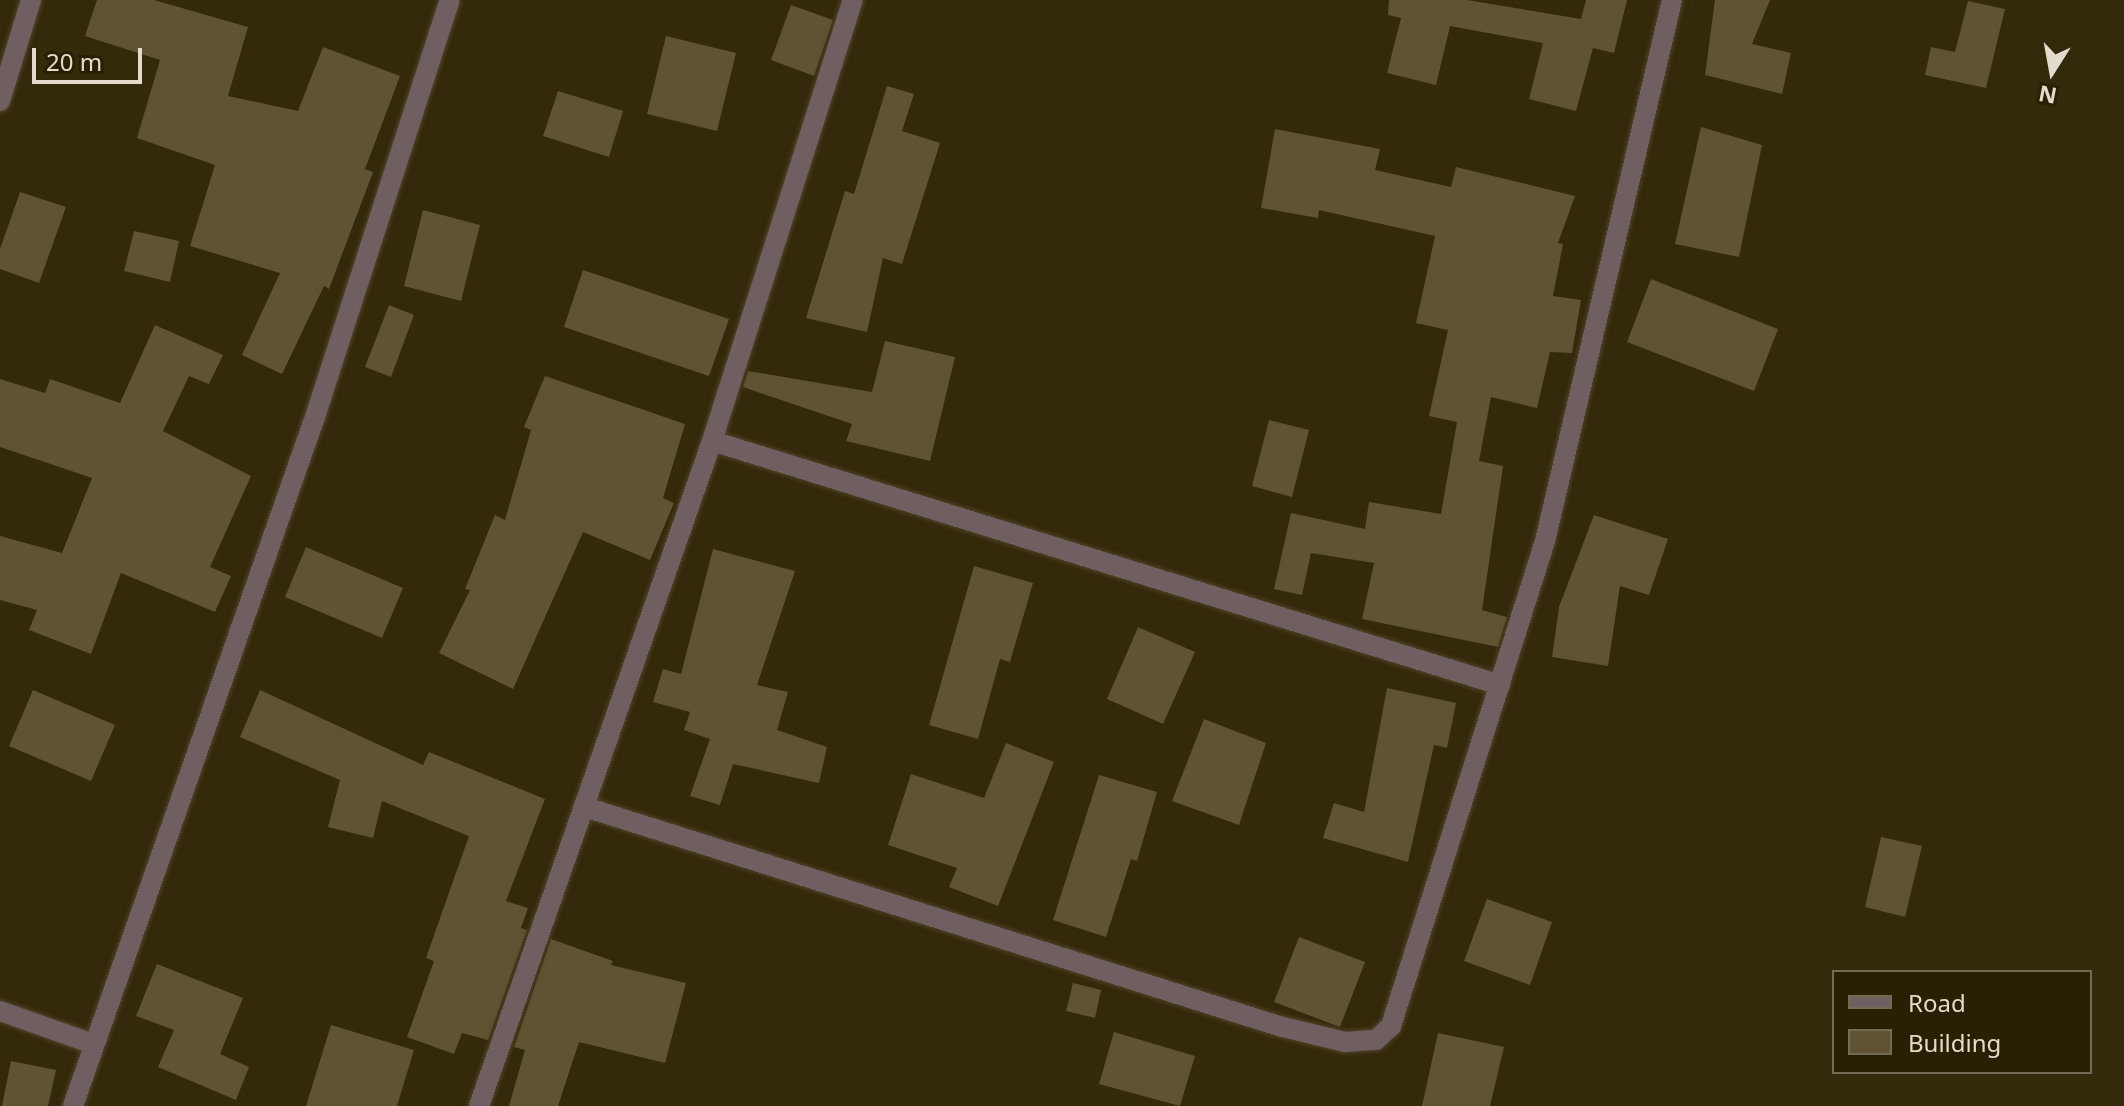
<!DOCTYPE html>
<html>
<head>
<meta charset="utf-8">
<style>
	body { margin:0 }
	#map { position:relative; width:2124px; height:1106px; overflow:hidden; background:#33290b; font-family:"Noto Sans",sans-serif }
	div>[style] { position:absolute }
	[style*='--x'] { left:calc(var(--x)*1px); top:calc(var(--y)*1px); width:calc(var(--w)*1px); rotate:calc(var(--a)*1deg) }
	.building>* { inset:0; background:#5f5333 }
	.roads { filter:drop-shadow(0 0 2px #4f462a) drop-shadow(0 0 2px #4f462a) }
	.street>* { height:20px; margin:-10px; padding:0 10px; transform-origin:10px; border-radius:10px; background:#6f5f61 }
	span { translate:-50% -50%; white-space:nowrap; text-align:center; line-height:1.15; -webkit-text-stroke:7px #291f02; paint-order:stroke }
	.legend { position:absolute; left:1832px; top:970px; width:260px; height:104px; box-sizing:border-box; background:#291f02; border:2px solid #736b53; margin:0; padding:10px 14px; list-style:none; font-size:24px; color:#e3dccc }
	.legend li { display:flex; align-items:center; gap:16px; height:40px }
	.legend b { width:40px; border:2px solid #736b53 }
	.north { position:absolute; left:2012px; top:32px; width:80px; height:80px; -webkit-text-stroke:6px #291f02; paint-order:stroke; rotate:191deg; font-size:22px; font-weight:700; line-height:32px; text-align:center; color:#e3dccc }
	.north::after { content:''; display:block; margin:auto; width:28px; height:36px; background:#e3dccc; clip-path:polygon(50% 0,100% 100%,50% 72%,0 100%) }
	.scale { position:absolute; left:32px; top:48px; width:110px; height:36px; box-sizing:border-box; border:4px solid #e3dccc; border-top:0; padding-left:10px; font-size:24px; line-height:28px; white-space:nowrap; color:#e3dccc; -webkit-text-stroke:6px #291f02; paint-order:stroke }
</style>
</head>
<body>
<div id="map">
	<div class="building">
		<i style="clip-path:polygon(97px 0,154px 0,248px 27px,228px 96px,298px 111px,323px 47px,400px 76px,365px 169px,373px 172px,329px 289px,324px 286px,282px 374px,242px 355px,280px 273px,190px 246px,215px 165px,137px 138px,160px 60px,85px 36px)"></i>
		<i style="clip-path:polygon(1389px 0,1467px 0,1581px 19px,1586px 0,1627px 0,1614px 53px,1593px 48px,1576px 111px,1529px 99px,1543px 43px,1450px 26px,1436px 85px,1387px 73px,1401px 18px,1388px 15px)"></i>
		<i style="clip-path:polygon(1715px 0,1770px 0,1752px 44px,1791px 53px,1782px 94px,1705px 75px)"></i>
		<i style="clip-path:polygon(1968px 1px,2005px 9px,1986px 88px,1925px 75px,1931px 47px,1955px 52px)"></i>
		<i style="clip-path:polygon(791px 5px,833px 20px,814px 76px,771px 60px)"></i>
		<i style="clip-path:polygon(666px 36px,736px 53px,717px 131px,647px 114px)"></i>
		<i style="clip-path:polygon(887px 86px,914px 94px,902px 131px,940px 143px,902px 264px,883px 258px,867px 332px,806px 318px,845px 191px,854px 194px)"></i>
		<i style="clip-path:polygon(558px 91px,623px 111px,609px 157px,543px 136px)"></i>
		<i style="clip-path:polygon(1701px 127px,1762px 145px,1739px 257px,1675px 244px)"></i>
		<i style="clip-path:polygon(1275px 129px,1380px 149px,1375px 170px,1451px 187px,1456px 167px,1575px 196px,1558px 243px,1563px 244px,1553px 296px,1581px 300px,1572px 353px,1550px 352px,1537px 408px,1491px 397px,1479px 461px,1503px 466px,1482px 610px,1507px 617px,1498px 647px,1362px 619px,1374px 563px,1311px 553px,1302px 595px,1274px 589px,1291px 513px,1365px 529px,1369px 502px,1441px 514px,1457px 422px,1429px 416px,1448px 330px,1416px 323px,1435px 236px,1319px 210px,1318px 218px,1261px 208px)"></i>
		<i style="clip-path:polygon(20px 192px,66px 207px,39px 283px,0 269px,0 249px)"></i>
		<i style="clip-path:polygon(423px 210px,480px 225px,461px 301px,404px 286px)"></i>
		<i style="clip-path:polygon(134px 231px,179px 241px,170px 282px,124px 271px)"></i>
		<i style="clip-path:polygon(583px 270px,729px 319px,709px 376px,564px 327px)"></i>
		<i style="clip-path:polygon(1651px 279px,1778px 329px,1754px 391px,1627px 342px)"></i>
		<i style="clip-path:polygon(389px 305px,414px 315px,391px 377px,365px 367px)"></i>
		<i style="clip-path:polygon(155px 325px,223px 355px,209px 384px,189px 376px,163px 431px,251px 476px,210px 567px,231px 576px,215px 612px,121px 573px,91px 654px,29px 630px,37px 610px,0 600px,0 536px,62px 553px,92px 478px,0 447px,0 379px,45px 393px,50px 379px,120px 403px)"></i>
		<i style="clip-path:polygon(885px 341px,955px 357px,930px 461px,846px 441px,852px 424px,743px 387px,748px 371px,872px 392px)"></i>
		<i style="clip-path:polygon(545px 376px,685px 424px,663px 498px,674px 503px,650px 560px,583px 532px,513px 689px,439px 653px,470px 590px,465px 589px,495px 515px,505px 520px,531px 430px,524px 427px)"></i>
		<i style="clip-path:polygon(1269px 420px,1309px 430px,1292px 497px,1252px 486px)"></i>
		<i style="clip-path:polygon(1594px 515px,1668px 539px,1649px 595px,1620px 586px,1608px 666px,1552px 657px,1559px 607px)"></i>
		<i style="clip-path:polygon(306px 547px,403px 588px,382px 638px,285px 597px)"></i>
		<i style="clip-path:polygon(713px 549px,795px 571px,757px 685px,788px 692px,777px 730px,827px 747px,819px 783px,733px 764px,720px 805px,690px 796px,710px 739px,684px 730px,690px 712px,653px 702px,663px 669px,681px 674px)"></i>
		<i style="clip-path:polygon(974px 566px,1033px 583px,1010px 662px,1000px 659px,978px 739px,929px 725px)"></i>
		<i style="clip-path:polygon(1138px 627px,1195px 652px,1163px 724px,1107px 699px)"></i>
		<i style="clip-path:polygon(1387px 688px,1456px 703px,1447px 748px,1434px 745px,1408px 862px,1323px 838px,1334px 803px,1364px 812px)"></i>
		<i style="clip-path:polygon(33px 690px,115px 725px,91px 781px,9px 746px)"></i>
		<i style="clip-path:polygon(260px 690px,423px 765px,429px 752px,545px 799px,506px 901px,528px 908px,521px 928px,527px 930px,488px 1040px,462px 1033px,454px 1054px,407px 1037px,434px 961px,426px 958px,469px 836px,382px 801px,373px 838px,328px 827px,340px 780px,240px 737px)"></i>
		<i style="clip-path:polygon(1204px 719px,1266px 743px,1239px 825px,1172px 801px)"></i>
		<i style="clip-path:polygon(1006px 743px,1054px 762px,998px 906px,949px 887px,957px 868px,888px 845px,911px 774px,984px 798px)"></i>
		<i style="clip-path:polygon(1099px 775px,1157px 792px,1137px 861px,1131px 859px,1106px 937px,1053px 920px)"></i>
		<i style="clip-path:polygon(1881px 837px,1922px 846px,1905px 917px,1865px 907px)"></i>
		<i style="clip-path:polygon(1487px 899px,1552px 922px,1530px 985px,1464px 961px)"></i>
		<i style="clip-path:polygon(1299px 937px,1365px 962px,1340px 1027px,1274px 1002px)"></i>
		<i style="clip-path:polygon(551px 939px,613px 961px,611px 965px,686px 983px,665px 1063px,579px 1042px,558px 1106px,509px 1106px,525px 1050px,514px 1047px)"></i>
		<i style="clip-path:polygon(157px 964px,243px 998px,220px 1054px,249px 1067px,236px 1100px,158px 1067px,174px 1030px,136px 1016px)"></i>
		<i style="clip-path:polygon(1073px 983px,1101px 990px,1095px 1018px,1066px 1011px)"></i>
		<i style="clip-path:polygon(331px 1025px,414px 1050px,397px 1106px,306px 1106px)"></i>
		<i style="clip-path:polygon(1114px 1032px,1195px 1056px,1180px 1106px,1099px 1084px)"></i>
		<i style="clip-path:polygon(1438px 1033px,1504px 1047px,1490px 1106px,1422px 1106px)"></i>
		<i style="clip-path:polygon(11px 1061px,56px 1070px,48px 1106px,2px 1106px)"></i>
	</div>
	<div class="roads">
		<div class="street">
			<i style="--x:0;--y:101;--w:106;--a:-72.9"></i>
			<i style="--x:712;--y:441;--w:825;--a:17.2"></i>
			<i style="--x:588;--y:808;--w:725;--a:17.51"></i>
			<i style="--x:1279;--y:1026;--w:68;--a:13.6"></i>
			<i style="--x:1345;--y:1042;--w:31;--a:-4"></i>
			<i style="--x:1376;--y:1040;--w:21;--a:-43"></i>
			<i style="--x:1391;--y:1026;--w:509;--a:-72.38"></i>
			<i style="--x:1545;--y:541;--w:556;--a:-76.79"></i>
			<i style="--x:0;--y:1011;--w:99;--a:19.5"></i>
			<i style="--x:73;--y:1106;--w:730;--a:-70.65"></i>
			<i style="--x:315;--y:417;--w:438;--a:-72.1"></i>
			<i style="--x:479;--y:1106;--w:705;--a:-70.69"></i>
			<i style="--x:712;--y:441;--w:463;--a:-72.3"></i>
		</div>
	</div>
	<ul class="legend">
	<li><b style="height:10px;background:#6f5f61"></b>Road</li>
	<li><b style="height:22px;background:#5f5333"></b>Building</li>
	</ul>
	<div class="north">N</div>
	<div class="scale">20 m</div>
</div>
</body>
</html>
